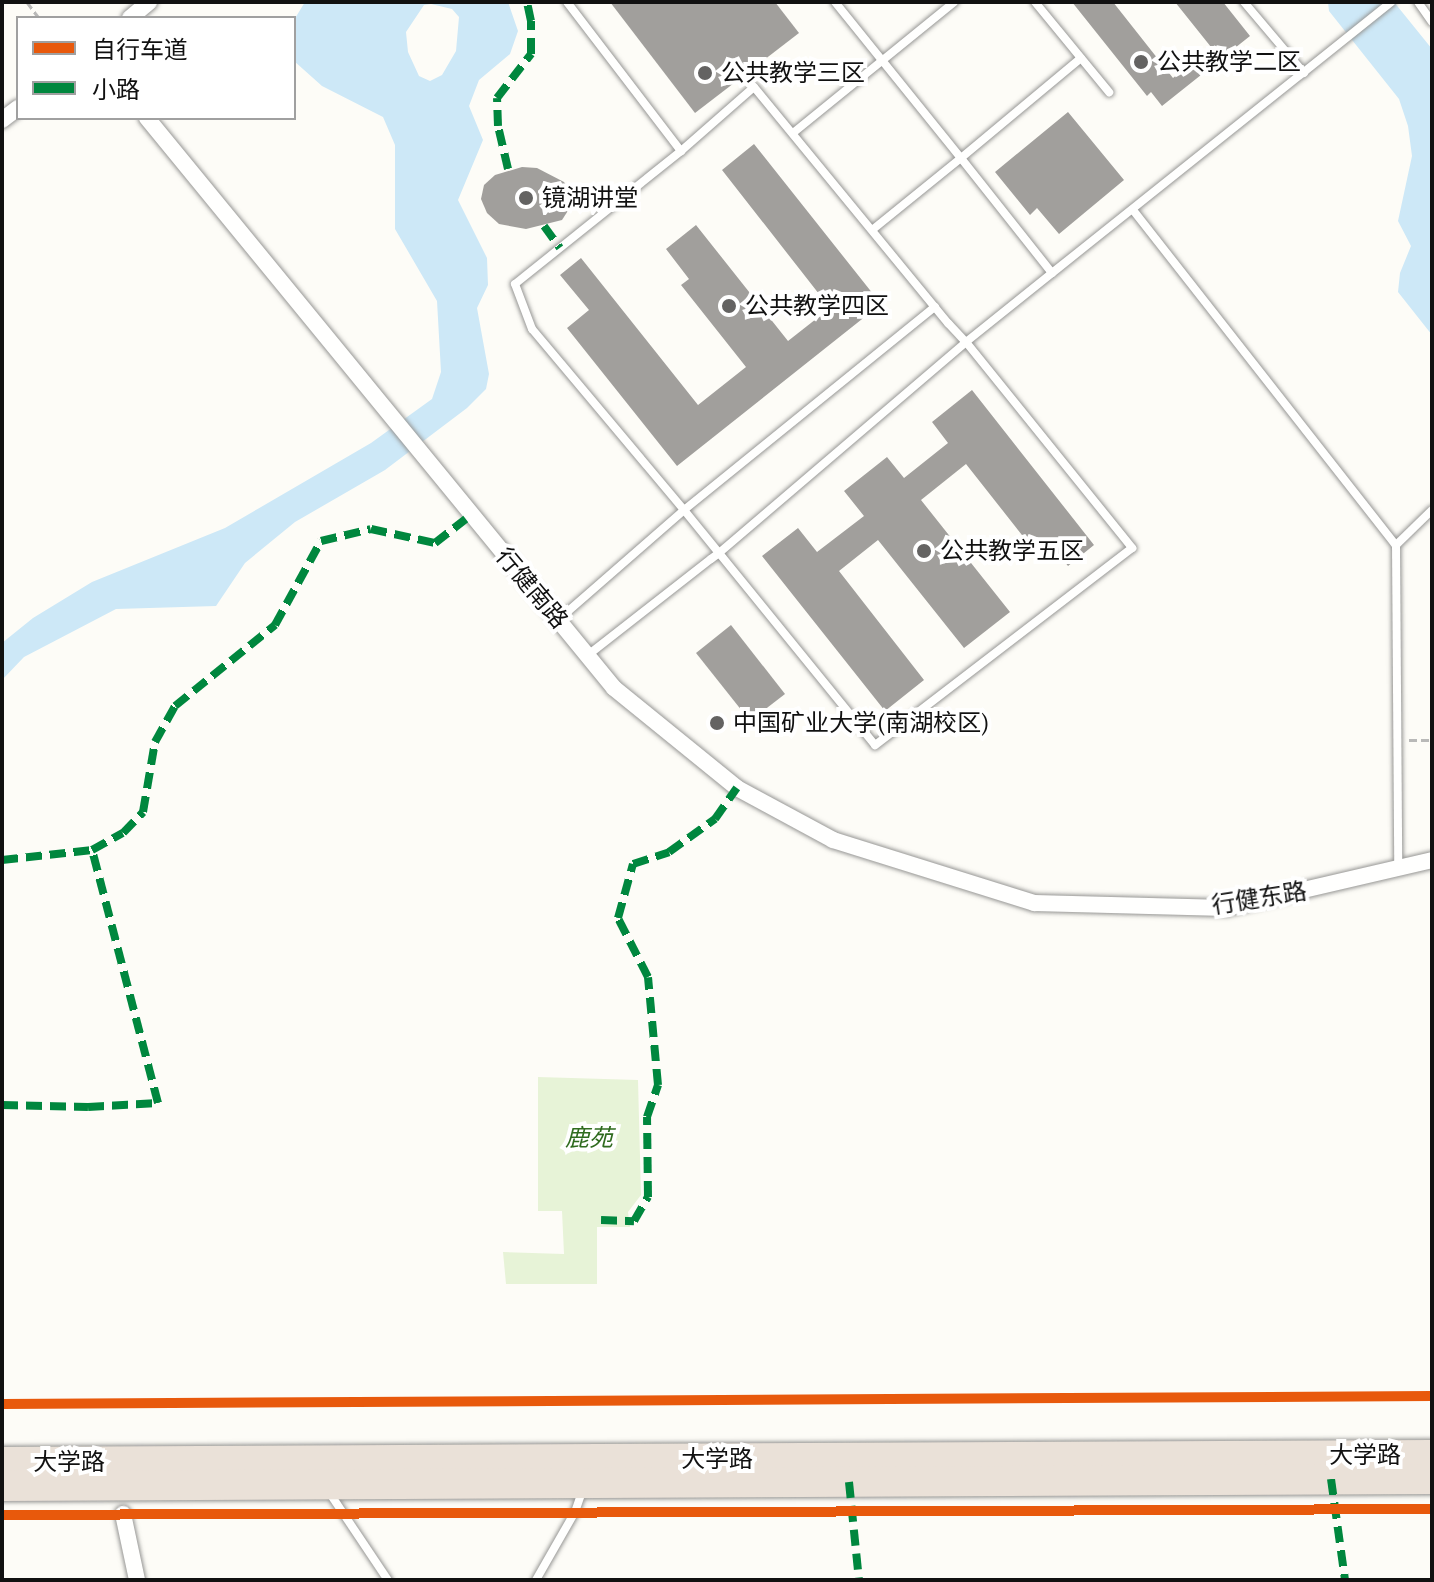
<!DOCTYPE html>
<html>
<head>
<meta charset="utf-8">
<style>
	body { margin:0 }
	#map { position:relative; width:1434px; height:1582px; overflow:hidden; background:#fdfcf7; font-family:"Source Serif 4","Noto Sans SC",serif }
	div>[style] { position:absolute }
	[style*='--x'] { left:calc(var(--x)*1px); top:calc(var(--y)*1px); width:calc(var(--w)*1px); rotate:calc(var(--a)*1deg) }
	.green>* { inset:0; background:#e7f3d7 }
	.water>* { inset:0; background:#cde8f7 }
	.building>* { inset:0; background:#a19f9c }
	.path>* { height:3px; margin-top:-1.5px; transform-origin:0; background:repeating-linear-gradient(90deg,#b9b9b8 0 8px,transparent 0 12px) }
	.roads { filter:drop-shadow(0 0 2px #979795) drop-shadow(0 0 2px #979795) }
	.lane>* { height:8px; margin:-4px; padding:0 4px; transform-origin:4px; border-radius:4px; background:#fffffe }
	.street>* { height:16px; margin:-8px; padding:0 8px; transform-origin:8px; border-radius:8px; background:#fffffe }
	.highway>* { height:30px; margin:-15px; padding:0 15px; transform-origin:15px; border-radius:15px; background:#eae1d8 }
	.quiet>* { height:8px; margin-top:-4px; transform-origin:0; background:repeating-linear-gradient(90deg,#00873e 0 16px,transparent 0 24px) }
	.cycleway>* { height:10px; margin:-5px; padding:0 5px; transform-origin:5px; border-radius:5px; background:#e8590c }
	.dots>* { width:22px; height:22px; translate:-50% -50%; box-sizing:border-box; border:4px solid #fff; border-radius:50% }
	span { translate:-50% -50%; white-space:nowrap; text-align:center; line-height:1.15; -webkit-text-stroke:8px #fff; paint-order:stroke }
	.poi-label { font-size:24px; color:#111 }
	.left { translate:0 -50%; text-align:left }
	.street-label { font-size:24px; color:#111 }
	.park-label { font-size:24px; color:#2f6b1f; font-style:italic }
	.frame { position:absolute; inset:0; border:4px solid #111; pointer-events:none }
	.legend { position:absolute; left:16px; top:16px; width:280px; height:104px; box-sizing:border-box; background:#fff; border:2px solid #a0a0a0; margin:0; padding:10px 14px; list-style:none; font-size:24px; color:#111 }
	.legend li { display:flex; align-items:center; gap:16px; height:40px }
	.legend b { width:40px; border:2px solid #a0a0a0 }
</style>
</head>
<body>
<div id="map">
	<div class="green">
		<i style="clip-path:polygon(538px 1077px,638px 1080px,641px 1195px,628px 1212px,630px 1227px,597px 1227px,597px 1284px,506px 1284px,503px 1252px,564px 1254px,562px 1211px,538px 1211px)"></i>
	</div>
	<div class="water">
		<i style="clip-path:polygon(evenodd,305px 2px,508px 2px,518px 31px,510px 54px,479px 80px,469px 106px,483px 140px,458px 200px,487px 258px,488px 285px,477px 308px,489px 374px,486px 389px,467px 408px,385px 470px,295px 522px,245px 563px,216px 606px,116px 609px,24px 657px,2px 680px,2px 643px,33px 618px,92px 582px,225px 528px,371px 443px,432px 399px,441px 372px,437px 301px,395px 229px,395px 145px,383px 117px,322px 86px,294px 61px,294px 20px,305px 2px,431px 4px,452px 9px,459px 17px,456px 51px,442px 75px,430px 81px,419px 76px,408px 52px,406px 32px,424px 5px,431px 4px)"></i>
		<i style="clip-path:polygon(1328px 2px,1394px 2px,1432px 49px,1432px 335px,1398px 292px,1400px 273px,1411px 246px,1398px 221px,1412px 156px,1408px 126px,1399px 99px,1329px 11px)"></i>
	</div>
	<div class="building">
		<i style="clip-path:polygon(610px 2px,775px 2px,799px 33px,695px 113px)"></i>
		<i style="clip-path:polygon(1072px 2px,1113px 2px,1173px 78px,1211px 47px,1175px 2px,1223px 2px,1250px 36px,1162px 106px,1151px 92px,1147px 96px)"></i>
		<i style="clip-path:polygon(1068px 112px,1124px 180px,1059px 234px,1037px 208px,1030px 215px,995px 172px)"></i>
		<i style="clip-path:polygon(754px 144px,881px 304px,677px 466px,567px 328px,589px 310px,560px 275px,581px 258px,698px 405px,746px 367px,681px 285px,689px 279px,666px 249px,696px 225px,788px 341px,830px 308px,722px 170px)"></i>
		<i style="clip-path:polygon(522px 167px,537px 168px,564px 182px,569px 189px,571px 206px,562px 220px,526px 229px,499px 224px,487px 213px,481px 199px,484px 185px,495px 175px)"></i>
		<i style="clip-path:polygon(972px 390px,1094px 545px,1068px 566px,1046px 538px,1033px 549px,966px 464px,921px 500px,1010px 612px,964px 648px,878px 540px,839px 571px,924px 680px,885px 711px,762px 556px,798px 528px,817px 552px,864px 516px,844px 491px,887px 457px,904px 478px,948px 443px,932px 422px)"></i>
		<i style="clip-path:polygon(731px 625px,785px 694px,750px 721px,696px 653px)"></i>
	</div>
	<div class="path">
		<i style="--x:27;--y:2;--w:20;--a:53"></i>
		<i style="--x:1409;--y:740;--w:23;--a:0"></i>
	</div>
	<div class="roads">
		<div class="lane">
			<i style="--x:567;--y:2;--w:188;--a:52.6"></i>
			<i style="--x:681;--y:151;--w:97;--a:-41.2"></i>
			<i style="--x:754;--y:87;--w:306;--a:50.6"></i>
			<i style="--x:948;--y:323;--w:26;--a:47"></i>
			<i style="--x:966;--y:342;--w:110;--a:-38.7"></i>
			<i style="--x:1052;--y:273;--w:147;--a:-128.4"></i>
			<i style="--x:961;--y:158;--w:114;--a:141"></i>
			<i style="--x:835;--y:2;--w:201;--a:51.1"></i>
			<i style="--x:961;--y:158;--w:156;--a:-39.8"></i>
			<i style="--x:1035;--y:2;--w:117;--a:50.6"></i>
			<i style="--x:1244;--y:2;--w:93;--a:49.8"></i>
			<i style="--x:1418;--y:2;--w:24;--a:55"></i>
			<i style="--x:793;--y:133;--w:208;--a:-39.1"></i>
			<i style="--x:1133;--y:210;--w:426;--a:51.9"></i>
			<i style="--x:1396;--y:545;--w:323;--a:89.6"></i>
			<i style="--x:1052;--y:273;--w:434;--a:-38.6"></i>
			<i style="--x:1396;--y:545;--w:50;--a:-44.2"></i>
			<i style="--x:558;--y:620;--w:167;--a:-41.1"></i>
			<i style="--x:684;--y:510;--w:323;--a:-39"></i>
			<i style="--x:588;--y:655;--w:156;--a:-38"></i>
			<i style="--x:711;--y:559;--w:10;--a:-37"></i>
			<i style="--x:719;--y:553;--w:325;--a:-40.5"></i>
			<i style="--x:966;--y:342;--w:265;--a:51.1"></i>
			<i style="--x:1132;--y:548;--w:324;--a:142.5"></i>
			<i style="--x:875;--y:745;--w:247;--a:-129.1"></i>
			<i style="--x:719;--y:553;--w:55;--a:-129.1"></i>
			<i style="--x:684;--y:510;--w:236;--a:-130"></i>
			<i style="--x:532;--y:329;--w:48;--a:-110.7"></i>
			<i style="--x:515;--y:284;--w:213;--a:-38.7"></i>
			<i style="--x:329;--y:1492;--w:106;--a:56.2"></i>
			<i style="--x:536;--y:1580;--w:78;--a:-60.2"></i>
			<i style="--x:575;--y:1512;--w:24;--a:-71"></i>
		</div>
		<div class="street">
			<i style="--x:130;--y:18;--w:25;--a:-40"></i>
			<i style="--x:147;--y:118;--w:737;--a:50.67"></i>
			<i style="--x:614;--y:688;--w:159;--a:39.1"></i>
			<i style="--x:737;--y:788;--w:109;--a:28.4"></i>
			<i style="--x:833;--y:840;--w:211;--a:17.4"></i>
			<i style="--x:1034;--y:903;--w:192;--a:1.5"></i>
			<i style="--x:1226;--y:908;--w:212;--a:-13.1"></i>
			<i style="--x:2;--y:120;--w:20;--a:-37"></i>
			<i style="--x:123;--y:1514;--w:67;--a:78"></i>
		</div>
		<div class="highway">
			<i style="--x:2;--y:1462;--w:1430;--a:-0.28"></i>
			<i style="--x:2;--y:1486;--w:1430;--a:-0.28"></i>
		</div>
	</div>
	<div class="quiet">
		<i style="--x:508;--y:169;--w:44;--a:-103.1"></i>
		<i style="--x:498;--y:126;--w:28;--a:-92"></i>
		<i style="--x:497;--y:98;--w:56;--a:-52.3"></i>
		<i style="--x:531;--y:54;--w:33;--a:-90"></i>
		<i style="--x:531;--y:21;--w:19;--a:-102"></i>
		<i style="--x:544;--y:226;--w:27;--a:54"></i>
		<i style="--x:2;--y:860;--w:91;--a:-6.3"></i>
		<i style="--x:92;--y:850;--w:35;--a:-29"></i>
		<i style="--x:123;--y:833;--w:29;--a:-46"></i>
		<i style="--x:143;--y:812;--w:71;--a:-80.3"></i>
		<i style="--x:155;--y:742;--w:41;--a:-60.9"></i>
		<i style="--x:175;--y:706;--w:129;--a:-39"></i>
		<i style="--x:275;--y:625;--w:96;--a:-61.3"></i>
		<i style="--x:321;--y:541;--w:51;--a:-13.5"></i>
		<i style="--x:371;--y:529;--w:66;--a:12.3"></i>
		<i style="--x:435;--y:543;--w:39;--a:-38"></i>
		<i style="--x:2;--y:1105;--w:86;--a:1.3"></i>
		<i style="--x:88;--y:1107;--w:70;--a:-3.3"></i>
		<i style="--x:158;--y:1103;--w:261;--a:-104.6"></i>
		<i style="--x:601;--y:1220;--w:33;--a:2"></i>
		<i style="--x:634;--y:1221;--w:28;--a:-60"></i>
		<i style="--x:648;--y:1197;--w:80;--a:-90.7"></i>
		<i style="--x:647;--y:1117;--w:34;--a:-71"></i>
		<i style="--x:658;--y:1085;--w:108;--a:-95.3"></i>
		<i style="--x:648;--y:977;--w:66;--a:-117"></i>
		<i style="--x:618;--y:918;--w:56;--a:-74.5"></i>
		<i style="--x:633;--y:864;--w:38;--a:-18"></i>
		<i style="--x:669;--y:852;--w:57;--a:-35.7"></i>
		<i style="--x:715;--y:819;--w:38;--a:-55"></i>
		<i style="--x:1331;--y:1479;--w:102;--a:82.1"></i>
		<i style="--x:849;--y:1482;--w:99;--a:84.2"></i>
	</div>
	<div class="cycleway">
		<i style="--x:2;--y:1404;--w:1430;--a:-0.32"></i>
		<i style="--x:2;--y:1515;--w:1430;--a:-0.24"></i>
	</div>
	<div class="dots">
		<i style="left:1141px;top:62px;background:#646362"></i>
		<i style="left:705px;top:73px;background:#646362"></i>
		<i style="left:526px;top:198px;background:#646362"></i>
		<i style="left:729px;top:306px;background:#646362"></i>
		<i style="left:924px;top:551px;background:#646362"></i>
		<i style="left:717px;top:723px;background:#646362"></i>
	</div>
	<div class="poi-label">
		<span class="left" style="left:1157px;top:62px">公共教学二区</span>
		<span class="left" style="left:721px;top:73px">公共教学三区</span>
		<span class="left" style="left:542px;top:198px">镜湖讲堂</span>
		<span class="left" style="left:745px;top:306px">公共教学四区</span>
		<span class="left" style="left:940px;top:551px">公共教学五区</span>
		<span class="left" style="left:733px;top:723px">中国矿业大学(南湖校区)</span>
	</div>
	<div class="street-label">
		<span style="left:532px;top:588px;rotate:50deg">行健南路</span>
		<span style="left:1259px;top:898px;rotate:-9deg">行健东路</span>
		<span style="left:1365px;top:1455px">大学路</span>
		<span style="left:717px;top:1459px">大学路</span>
		<span style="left:69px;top:1462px">大学路</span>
	</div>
	<div class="park-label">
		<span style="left:589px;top:1138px">鹿苑</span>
	</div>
	<div class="frame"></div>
	<ul class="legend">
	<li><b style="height:10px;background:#e8590c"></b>自行车道</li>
	<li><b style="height:10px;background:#00873e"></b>小路</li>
	</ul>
</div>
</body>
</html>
